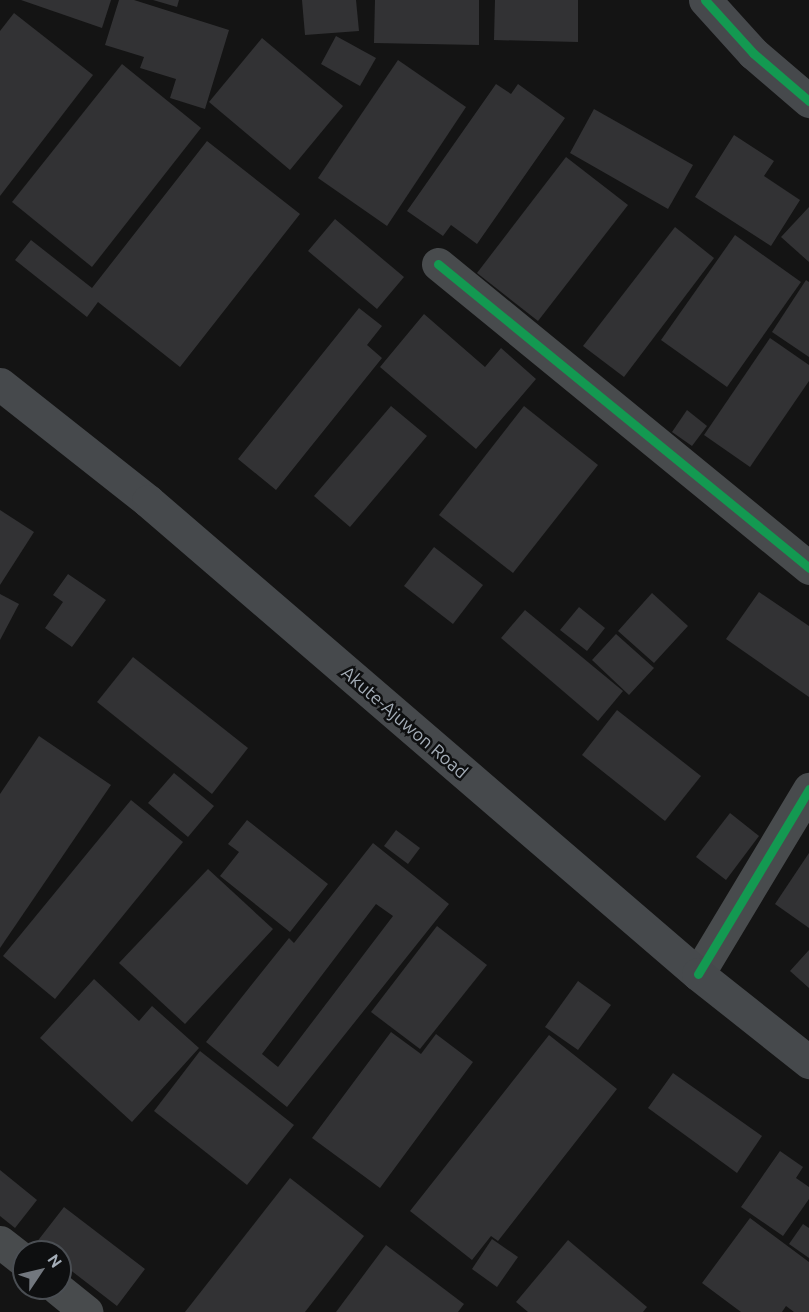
<!DOCTYPE html>
<html>
<head>
<meta charset="utf-8">
<style>
	body { margin:0 }
	#map { position:relative; width:809px; height:1312px; overflow:hidden; background:#141414; font-family:Ubuntu,sans-serif }
	div>[style] { position:absolute }
	[style*='--x'] { left:calc(var(--x)*1px); top:calc(var(--y)*1px); width:calc(var(--w)*1px); rotate:calc(var(--a)*1deg) }
	.building>* { inset:0; background:#323234 }
	.street>* { height:33px; margin:-16.5px; padding:0 16.5px; transform-origin:16.5px; border-radius:16.5px; background:#484b4d }
	.secondary>* { height:33px; margin:-16.5px; padding:0 16.5px; transform-origin:16.5px; border-radius:16.5px; background:#46494c }
	.cycleway>* { height:9px; margin:-4.5px; padding:0 4.5px; transform-origin:4.5px; border-radius:4.5px; background:#139951 }
	span { translate:-50% -50%; white-space:nowrap; text-align:center; line-height:1.15; -webkit-text-stroke:5px #0e0f10; paint-order:stroke }
	.street-label { font-size:18px; color:#a4adb7 }
	.north { position:absolute; left:12px; top:1240px; width:60px; height:60px; box-sizing:border-box; background:#0e0f10; border:2px solid #4a4e53; border-radius:50%; rotate:55deg; font-size:16px; font-weight:700; line-height:24px; text-align:center; color:#a4adb7 }
	.north::after { content:''; display:block; margin:auto; width:21px; height:27px; background:#72777e; clip-path:polygon(50% 0,100% 100%,50% 72%,0 100%) }
</style>
</head>
<body>
<div id="map">
	<div class="building">
		<i style="clip-path:polygon(21px 0,111px 0,102px 28px)"></i>
		<i style="clip-path:polygon(119px 0,134px 0,229px 30px,205px 109px,170px 98px,176px 79px,140px 68px,144px 57px,105px 45px)"></i>
		<i style="clip-path:polygon(153px 0,179px 0,177px 7px)"></i>
		<i style="clip-path:polygon(302px 0,356px 0,359px 31px,305px 35px)"></i>
		<i style="clip-path:polygon(375px 0,479px 0,479px 45px,374px 43px)"></i>
		<i style="clip-path:polygon(495px 0,578px 0,578px 42px,494px 40px)"></i>
		<i style="clip-path:polygon(14px 13px,93px 75px,0 196px,0 31px)"></i>
		<i style="clip-path:polygon(336px 36px,376px 58px,360px 86px,321px 64px)"></i>
		<i style="clip-path:polygon(262px 38px,343px 106px,290px 170px,209px 102px)"></i>
		<i style="clip-path:polygon(398px 60px,466px 107px,387px 226px,318px 178px)"></i>
		<i style="clip-path:polygon(122px 64px,201px 128px,92px 267px,12px 202px)"></i>
		<i style="clip-path:polygon(496px 84px,511px 94px,518px 84px,565px 118px,477px 244px,451px 225px,443px 236px,407px 211px)"></i>
		<i style="clip-path:polygon(594px 109px,693px 165px,668px 209px,570px 153px)"></i>
		<i style="clip-path:polygon(734px 135px,774px 161px,764px 176px,800px 200px,771px 246px,695px 197px)"></i>
		<i style="clip-path:polygon(207px 141px,300px 214px,180px 367px,98px 302px,87px 317px,15px 260px,31px 240px,92px 288px)"></i>
		<i style="clip-path:polygon(566px 157px,628px 205px,538px 321px,477px 273px)"></i>
		<i style="clip-path:polygon(809px 207px,809px 262px,781px 237px)"></i>
		<i style="clip-path:polygon(335px 219px,404px 277px,377px 309px,308px 251px)"></i>
		<i style="clip-path:polygon(675px 227px,714px 258px,624px 377px,583px 346px)"></i>
		<i style="clip-path:polygon(735px 235px,801px 282px,727px 387px,661px 340px)"></i>
		<i style="clip-path:polygon(806px 280px,809px 282px,809px 357px,772px 332px)"></i>
		<i style="clip-path:polygon(359px 308px,382px 326px,367px 345px,382px 358px,276px 490px,238px 459px)"></i>
		<i style="clip-path:polygon(424px 314px,485px 367px,501px 348px,536px 379px,476px 449px,380px 367px)"></i>
		<i style="clip-path:polygon(770px 338px,809px 365px,809px 381px,750px 467px,704px 435px)"></i>
		<i style="clip-path:polygon(391px 406px,427px 436px,350px 527px,314px 496px)"></i>
		<i style="clip-path:polygon(524px 406px,598px 465px,513px 573px,439px 515px)"></i>
		<i style="clip-path:polygon(687px 410px,707px 426px,692px 446px,672px 432px)"></i>
		<i style="clip-path:polygon(0 510px,34px 532px,0 585px)"></i>
		<i style="clip-path:polygon(434px 547px,483px 585px,453px 624px,404px 586px)"></i>
		<i style="clip-path:polygon(68px 574px,106px 600px,72px 647px,45px 628px,63px 602px,53px 595px)"></i>
		<i style="clip-path:polygon(759px 592px,809px 626px,809px 697px,726px 639px)"></i>
		<i style="clip-path:polygon(652px 593px,688px 626px,654px 663px,618px 631px)"></i>
		<i style="clip-path:polygon(0 594px,19px 604px,0 640px)"></i>
		<i style="clip-path:polygon(579px 607px,605px 628px,587px 651px,560px 630px)"></i>
		<i style="clip-path:polygon(525px 610px,623px 691px,598px 721px,501px 638px)"></i>
		<i style="clip-path:polygon(616px 634px,654px 668px,629px 695px,592px 660px)"></i>
		<i style="clip-path:polygon(133px 657px,248px 748px,212px 794px,97px 702px)"></i>
		<i style="clip-path:polygon(617px 710px,701px 776px,665px 821px,582px 755px)"></i>
		<i style="clip-path:polygon(39px 736px,111px 785px,0 948px,0 794px)"></i>
		<i style="clip-path:polygon(174px 773px,214px 806px,188px 837px,148px 803px)"></i>
		<i style="clip-path:polygon(131px 800px,183px 842px,55px 999px,3px 956px)"></i>
		<i style="clip-path:polygon(730px 813px,759px 836px,726px 880px,696px 857px)"></i>
		<i style="clip-path:polygon(247px 820px,328px 884px,290px 932px,220px 876px,239px 852px,228px 844px)"></i>
		<i style="clip-path:polygon(396px 830px,420px 848px,408px 864px,384px 846px)"></i>
		<i style="clip-path:polygon(evenodd,373px 843px,449px 904px,287px 1107px,206px 1042px,289px 938px,294px 943px,373px 843px,376px 904px,393px 916px,278px 1067px,262px 1054px,376px 904px)"></i>
		<i style="clip-path:polygon(809px 853px,809px 928px,775px 904px)"></i>
		<i style="clip-path:polygon(208px 869px,273px 929px,185px 1024px,119px 963px)"></i>
		<i style="clip-path:polygon(437px 926px,487px 965px,420px 1049px,371px 1012px)"></i>
		<i style="clip-path:polygon(809px 950px,809px 988px,790px 971px)"></i>
		<i style="clip-path:polygon(94px 979px,139px 1021px,152px 1006px,199px 1048px,132px 1122px,40px 1038px)"></i>
		<i style="clip-path:polygon(578px 981px,611px 1005px,578px 1050px,545px 1027px)"></i>
		<i style="clip-path:polygon(391px 1032px,421px 1054px,436px 1034px,473px 1062px,380px 1188px,312px 1138px)"></i>
		<i style="clip-path:polygon(549px 1035px,617px 1089px,498px 1241px,491px 1236px,472px 1260px,410px 1211px)"></i>
		<i style="clip-path:polygon(200px 1051px,294px 1125px,247px 1185px,154px 1111px)"></i>
		<i style="clip-path:polygon(673px 1073px,762px 1136px,737px 1173px,648px 1108px)"></i>
		<i style="clip-path:polygon(780px 1151px,803px 1167px,796px 1178px,809px 1187px,809px 1199px,783px 1236px,741px 1207px)"></i>
		<i style="clip-path:polygon(0 1170px,37px 1200px,15px 1228px,0 1216px)"></i>
		<i style="clip-path:polygon(290px 1178px,364px 1236px,305px 1312px,185px 1312px)"></i>
		<i style="clip-path:polygon(64px 1207px,145px 1269px,117px 1306px,60px 1262px,60px 1252px,48px 1252px,36px 1243px)"></i>
		<i style="clip-path:polygon(750px 1218px,809px 1262px,809px 1312px,794px 1312px,786px 1306px,782px 1312px,741px 1312px,702px 1283px)"></i>
		<i style="clip-path:polygon(803px 1224px,809px 1228px,809px 1258px,789px 1244px)"></i>
		<i style="clip-path:polygon(492px 1239px,518px 1257px,497px 1287px,472px 1269px)"></i>
		<i style="clip-path:polygon(568px 1240px,647px 1307px,643px 1312px,528px 1312px,516px 1302px)"></i>
		<i style="clip-path:polygon(386px 1245px,464px 1304px,458px 1312px,336px 1312px)"></i>
	</div>
	<div class="street">
		<i style="--x:438;--y:264;--w:480;--a:39.3"></i>
		<i style="--x:698;--y:974;--w:216;--a:-59"></i>
		<i style="--x:0;--y:1242;--w:31;--a:38"></i>
		<i style="--x:57;--y:1288;--w:38;--a:39"></i>
	</div>
	<div class="secondary">
		<i style="--x:705;--y:0;--w:72;--a:47.8"></i>
		<i style="--x:753;--y:53;--w:74;--a:40.6"></i>
		<i style="--x:0;--y:384;--w:189;--a:38.3"></i>
		<i style="--x:148;--y:501;--w:725;--a:40.7"></i>
		<i style="--x:698;--y:974;--w:142;--a:38.4"></i>
	</div>
	<div class="cycleway">
		<i style="--x:705;--y:0;--w:72;--a:47.8"></i>
		<i style="--x:753;--y:53;--w:74;--a:40.6"></i>
		<i style="--x:438;--y:264;--w:480;--a:39.3"></i>
		<i style="--x:698;--y:974;--w:216;--a:-59"></i>
	</div>
	<div class="street-label">
		<span style="left:405px;top:722px;rotate:41deg">Akute-Ajuwon Road</span>
	</div>
	<div class="north">N</div>
</div>
</body>
</html>
